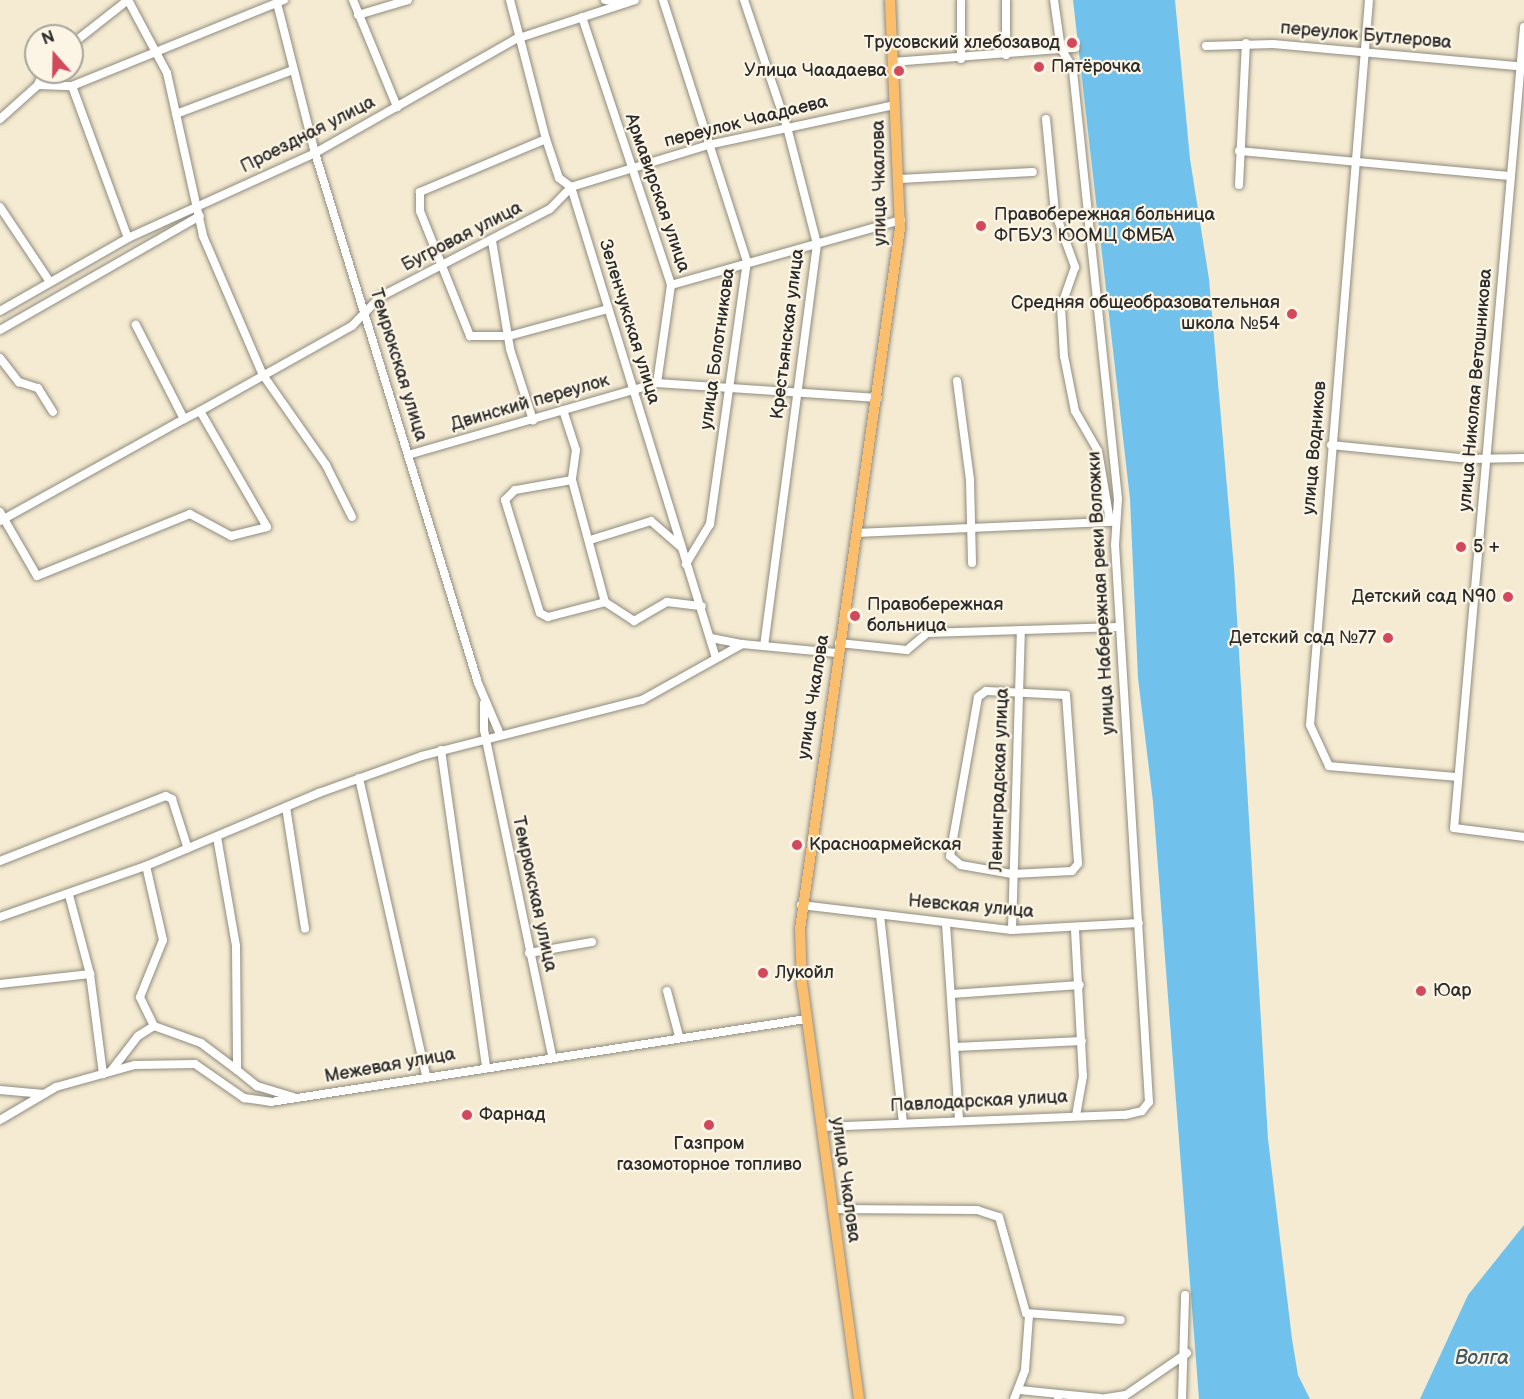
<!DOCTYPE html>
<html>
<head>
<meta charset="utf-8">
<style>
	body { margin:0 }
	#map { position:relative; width:1524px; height:1399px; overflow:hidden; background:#f5ebd2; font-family:"Balsamiq Sans",sans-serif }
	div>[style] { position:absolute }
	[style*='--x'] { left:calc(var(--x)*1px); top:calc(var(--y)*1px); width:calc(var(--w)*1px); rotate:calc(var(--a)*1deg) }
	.water>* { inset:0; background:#70c2ec }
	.roads { filter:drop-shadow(0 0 2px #908b7e) drop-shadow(0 0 2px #908b7e) }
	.minor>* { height:8px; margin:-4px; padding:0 4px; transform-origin:4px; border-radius:4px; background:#fff }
	.major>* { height:10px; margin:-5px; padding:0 5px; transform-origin:5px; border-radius:5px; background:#fabe6d }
	.dots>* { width:16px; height:16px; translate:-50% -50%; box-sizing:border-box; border:3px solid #fcf5e5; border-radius:50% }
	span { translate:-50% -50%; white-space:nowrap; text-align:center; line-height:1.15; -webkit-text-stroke:4.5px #fcf5e5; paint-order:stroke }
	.street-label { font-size:18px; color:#2b2b2b }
	.poi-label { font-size:18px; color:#2b2b2b }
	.right { translate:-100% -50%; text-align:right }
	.left { translate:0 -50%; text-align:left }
	.water-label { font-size:20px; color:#405865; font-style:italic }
	.north { position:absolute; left:24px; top:24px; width:60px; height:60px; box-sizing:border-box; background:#fcf5e5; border:2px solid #a8a49b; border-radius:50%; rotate:340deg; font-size:16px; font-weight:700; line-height:24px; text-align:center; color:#2b2b2b }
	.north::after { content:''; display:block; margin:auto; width:21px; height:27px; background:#d1495b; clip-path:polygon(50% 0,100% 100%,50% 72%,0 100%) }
</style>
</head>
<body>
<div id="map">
	<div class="water">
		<i style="clip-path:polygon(1073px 0,1175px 0,1190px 159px,1209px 279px,1234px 568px,1268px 1139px,1292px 1339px,1298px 1375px,1310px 1399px,1199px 1399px,1153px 802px,1138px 678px,1130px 499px)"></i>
		<i style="clip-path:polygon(1524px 1225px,1524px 1399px,1420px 1399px,1468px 1295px)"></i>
	</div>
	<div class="roads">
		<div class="minor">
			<i style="--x:128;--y:0;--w:83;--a:61.9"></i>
			<i style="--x:167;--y:73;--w:167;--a:77.5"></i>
			<i style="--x:203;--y:236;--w:151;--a:66.7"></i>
			<i style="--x:263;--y:375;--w:110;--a:55"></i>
			<i style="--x:326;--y:465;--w:58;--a:63.4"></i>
			<i style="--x:353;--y:0;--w:116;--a:67.6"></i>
			<i style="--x:510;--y:0;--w:144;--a:75.5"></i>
			<i style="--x:546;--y:139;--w:41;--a:71.6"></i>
			<i style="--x:559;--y:178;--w:15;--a:37"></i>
			<i style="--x:571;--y:187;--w:492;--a:72.9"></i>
			<i style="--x:605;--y:0;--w:18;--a:9"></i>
			<i style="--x:663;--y:0;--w:274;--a:72.2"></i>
			<i style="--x:747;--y:261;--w:266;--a:98"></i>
			<i style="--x:710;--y:524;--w:47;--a:121"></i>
			<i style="--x:744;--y:0;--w:134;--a:71.3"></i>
			<i style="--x:787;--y:127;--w:121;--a:75.6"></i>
			<i style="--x:817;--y:244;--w:403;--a:97.5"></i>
			<i style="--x:961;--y:0;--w:59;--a:90"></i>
			<i style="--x:1369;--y:0;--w:727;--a:94.65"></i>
			<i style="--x:1310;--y:725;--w:45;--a:65.1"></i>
			<i style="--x:1329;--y:766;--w:129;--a:4.9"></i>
			<i style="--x:277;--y:3;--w:155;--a:75.8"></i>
			<i style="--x:315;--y:153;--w:554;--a:72.9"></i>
			<i style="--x:478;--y:683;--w:53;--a:66.8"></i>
			<i style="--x:358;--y:15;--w:52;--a:-16.7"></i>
			<i style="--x:582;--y:17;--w:282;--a:71.6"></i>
			<i style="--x:671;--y:285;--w:99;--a:98.1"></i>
			<i style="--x:1524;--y:27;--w:804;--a:94.99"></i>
			<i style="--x:1454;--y:828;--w:71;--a:7.3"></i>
			<i style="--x:72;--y:44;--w:71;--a:-38.2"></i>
			<i style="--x:1206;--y:46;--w:67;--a:-1.7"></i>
			<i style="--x:1273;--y:44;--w:252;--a:5.2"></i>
			<i style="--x:1006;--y:55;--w:55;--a:-90"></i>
			<i style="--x:892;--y:62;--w:184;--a:-4.4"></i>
			<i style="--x:38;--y:85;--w:14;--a:-69"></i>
			<i style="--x:72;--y:86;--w:162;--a:69.8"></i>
			<i style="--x:176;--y:114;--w:125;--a:-20.6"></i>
			<i style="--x:0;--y:119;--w:51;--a:-41.8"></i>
			<i style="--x:38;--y:85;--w:34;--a:2"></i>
			<i style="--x:72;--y:86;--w:229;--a:-22.1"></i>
			<i style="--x:1046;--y:119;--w:93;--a:84.5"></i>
			<i style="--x:1055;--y:212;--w:59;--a:70"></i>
			<i style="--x:1075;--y:267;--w:42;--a:109.3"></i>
			<i style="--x:1061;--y:307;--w:49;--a:86.5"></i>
			<i style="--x:1064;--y:356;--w:56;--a:78.7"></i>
			<i style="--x:1075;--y:411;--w:46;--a:60.1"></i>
			<i style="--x:1098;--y:451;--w:71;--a:80.3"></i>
			<i style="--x:546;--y:139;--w:137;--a:157.2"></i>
			<i style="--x:420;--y:192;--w:19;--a:90"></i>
			<i style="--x:420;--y:211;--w:135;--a:68.2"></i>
			<i style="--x:470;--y:336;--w:39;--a:0"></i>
			<i style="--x:509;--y:336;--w:103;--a:-15.3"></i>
			<i style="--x:1239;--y:151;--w:273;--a:5.3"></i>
			<i style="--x:899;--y:179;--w:134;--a:-3"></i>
			<i style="--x:1239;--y:185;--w:142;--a:-87.2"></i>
			<i style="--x:0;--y:207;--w:90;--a:56.3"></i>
			<i style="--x:492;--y:241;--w:109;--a:80.5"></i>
			<i style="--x:510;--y:349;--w:75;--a:72.1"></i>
			<i style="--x:671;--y:285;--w:239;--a:-15.8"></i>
			<i style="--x:0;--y:311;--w:147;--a:-29.7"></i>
			<i style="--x:128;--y:238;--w:205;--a:-24.4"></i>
			<i style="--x:315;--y:153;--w:231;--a:-29.6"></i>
			<i style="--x:516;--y:39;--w:125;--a:-18.1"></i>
			<i style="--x:0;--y:330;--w:230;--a:-29.7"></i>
			<i style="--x:0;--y:358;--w:31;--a:52"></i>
			<i style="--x:19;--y:382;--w:20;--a:18"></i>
			<i style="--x:38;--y:388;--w:28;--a:58"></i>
			<i style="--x:957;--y:381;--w:100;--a:82.5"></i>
			<i style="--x:970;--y:480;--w:83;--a:88.6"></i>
			<i style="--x:563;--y:410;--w:42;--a:72"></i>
			<i style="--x:576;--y:450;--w:30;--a:98"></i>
			<i style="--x:572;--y:480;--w:126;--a:74.9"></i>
			<i style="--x:200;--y:411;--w:174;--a:-29.2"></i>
			<i style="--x:352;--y:326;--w:40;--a:-46"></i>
			<i style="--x:380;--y:297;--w:191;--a:-27.4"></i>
			<i style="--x:550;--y:209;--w:30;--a:-46"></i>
			<i style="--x:571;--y:187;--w:143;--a:-17"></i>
			<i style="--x:708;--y:145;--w:191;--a:-12.1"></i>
			<i style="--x:1331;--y:445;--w:139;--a:5.8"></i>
			<i style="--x:1469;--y:459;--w:55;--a:-1"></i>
			<i style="--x:408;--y:455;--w:259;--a:-16.1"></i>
			<i style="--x:657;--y:383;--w:221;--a:3.9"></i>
			<i style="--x:572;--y:480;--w:58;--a:170"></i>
			<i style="--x:515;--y:490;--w:14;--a:135"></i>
			<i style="--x:505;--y:500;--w:118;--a:72.8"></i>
			<i style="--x:540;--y:613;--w:9;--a:27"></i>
			<i style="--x:548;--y:617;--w:59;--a:-14.7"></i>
			<i style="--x:605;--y:602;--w:35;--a:33"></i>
			<i style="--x:634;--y:621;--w:38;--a:-30"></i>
			<i style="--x:667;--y:602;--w:35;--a:7"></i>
			<i style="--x:0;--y:512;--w:74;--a:60"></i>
			<i style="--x:37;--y:576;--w:165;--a:-22.1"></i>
			<i style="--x:190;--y:514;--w:47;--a:28.2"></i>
			<i style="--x:231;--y:536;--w:37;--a:-14"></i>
			<i style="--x:267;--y:527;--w:134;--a:-120"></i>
			<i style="--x:200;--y:411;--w:18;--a:153"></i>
			<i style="--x:184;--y:419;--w:106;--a:-117.1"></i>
			<i style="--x:0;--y:521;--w:210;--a:-29"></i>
			<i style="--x:856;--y:533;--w:257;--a:-2.5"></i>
			<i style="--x:590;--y:540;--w:64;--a:-17.3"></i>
			<i style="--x:651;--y:521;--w:40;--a:41"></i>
			<i style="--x:711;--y:638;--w:32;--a:11"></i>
			<i style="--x:839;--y:643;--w:68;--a:5.9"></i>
			<i style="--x:907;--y:650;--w:26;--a:-40"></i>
			<i style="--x:927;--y:633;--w:192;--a:-1.8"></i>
			<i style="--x:986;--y:691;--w:80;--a:2.9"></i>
			<i style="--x:1066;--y:695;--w:169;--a:85.9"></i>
			<i style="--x:1078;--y:864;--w:9;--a:131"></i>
			<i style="--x:1072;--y:871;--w:60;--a:177.1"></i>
			<i style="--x:1012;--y:874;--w:52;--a:-170"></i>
			<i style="--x:961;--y:865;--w:14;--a:-141"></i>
			<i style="--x:950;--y:856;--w:161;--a:-80"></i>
			<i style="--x:978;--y:697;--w:10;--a:-37"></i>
			<i style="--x:484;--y:703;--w:27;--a:90"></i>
			<i style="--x:484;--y:730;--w:332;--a:78.2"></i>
			<i style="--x:441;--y:750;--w:319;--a:81.9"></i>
			<i style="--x:359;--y:778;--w:305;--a:77.3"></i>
			<i style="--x:286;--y:807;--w:123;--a:81.1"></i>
			<i style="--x:217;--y:837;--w:111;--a:80.1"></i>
			<i style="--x:236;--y:946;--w:124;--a:89.5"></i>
			<i style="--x:237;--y:1070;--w:26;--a:39"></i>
			<i style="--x:257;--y:1086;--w:38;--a:17"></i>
			<i style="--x:0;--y:861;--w:178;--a:-21.4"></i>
			<i style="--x:166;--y:796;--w:7;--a:27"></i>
			<i style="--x:172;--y:799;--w:52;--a:72.3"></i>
			<i style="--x:69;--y:895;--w:82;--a:75.1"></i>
			<i style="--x:90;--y:974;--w:101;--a:82.6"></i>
			<i style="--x:801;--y:905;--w:212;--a:6.8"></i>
			<i style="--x:1012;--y:930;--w:127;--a:-3.2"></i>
			<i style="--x:880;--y:915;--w:209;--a:83.7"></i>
			<i style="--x:0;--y:917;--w:155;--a:-19.3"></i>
			<i style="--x:146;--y:866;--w:188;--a:-22.9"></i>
			<i style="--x:319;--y:793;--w:109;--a:-19.8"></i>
			<i style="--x:422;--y:756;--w:227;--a:-14.3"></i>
			<i style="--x:642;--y:700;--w:115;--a:-29.2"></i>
			<i style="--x:742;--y:644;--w:95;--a:5.4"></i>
			<i style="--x:946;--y:924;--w:196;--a:86.2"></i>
			<i style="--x:1012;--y:930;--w:300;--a:-88.3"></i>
			<i style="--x:1075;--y:930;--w:146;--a:86.9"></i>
			<i style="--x:1083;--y:1076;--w:39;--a:100"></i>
			<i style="--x:529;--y:953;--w:64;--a:-9.9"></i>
			<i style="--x:0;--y:984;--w:91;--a:-6.3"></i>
			<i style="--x:667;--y:991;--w:47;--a:75.1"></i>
			<i style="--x:952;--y:994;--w:128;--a:-4"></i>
			<i style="--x:154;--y:1026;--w:50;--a:19.9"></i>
			<i style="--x:201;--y:1043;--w:45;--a:36.9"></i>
			<i style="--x:955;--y:1047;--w:127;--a:-2.7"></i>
			<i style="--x:111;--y:1071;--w:44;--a:-52.4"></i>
			<i style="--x:138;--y:1036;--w:19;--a:-32"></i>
			<i style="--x:154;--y:1026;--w:32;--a:-116"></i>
			<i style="--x:140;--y:997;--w:61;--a:-68"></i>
			<i style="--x:163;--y:940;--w:76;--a:-102.9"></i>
			<i style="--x:0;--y:1090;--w:44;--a:5.2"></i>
			<i style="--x:0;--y:1120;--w:65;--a:-30.5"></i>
			<i style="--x:56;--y:1087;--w:82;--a:-15.6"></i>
			<i style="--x:135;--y:1065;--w:60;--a:-1"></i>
			<i style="--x:195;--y:1064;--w:60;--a:34.8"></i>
			<i style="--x:244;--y:1098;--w:27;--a:8"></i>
			<i style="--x:271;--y:1102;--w:541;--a:-8.82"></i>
			<i style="--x:821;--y:1127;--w:304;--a:-2.3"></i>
			<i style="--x:1125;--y:1115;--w:17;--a:-13"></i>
			<i style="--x:1142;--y:1111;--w:11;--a:-52"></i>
			<i style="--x:1149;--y:1102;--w:558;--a:-93.49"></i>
			<i style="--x:1115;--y:545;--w:46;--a:-86.3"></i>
			<i style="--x:1118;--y:499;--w:433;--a:-96"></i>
			<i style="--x:1073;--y:68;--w:22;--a:-122"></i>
			<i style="--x:1061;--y:49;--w:49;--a:-98.1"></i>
			<i style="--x:832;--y:1209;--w:145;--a:0.4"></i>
			<i style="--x:977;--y:1210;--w:23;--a:18"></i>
			<i style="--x:999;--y:1217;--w:100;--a:74.3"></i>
			<i style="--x:1026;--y:1313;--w:95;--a:4.2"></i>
			<i style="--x:1020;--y:1390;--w:39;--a:6"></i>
			<i style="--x:1014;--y:1399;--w:31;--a:-69"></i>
			<i style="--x:1025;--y:1370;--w:54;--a:-85.8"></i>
			<i style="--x:1058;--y:1399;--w:5;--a:-79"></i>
			<i style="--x:1059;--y:1394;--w:41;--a:5.6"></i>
			<i style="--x:1100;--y:1399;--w:26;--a:-9"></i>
			<i style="--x:1126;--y:1395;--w:74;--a:-34.5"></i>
			<i style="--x:1182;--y:1399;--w:104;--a:-88.3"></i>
		</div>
		<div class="major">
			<i style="--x:859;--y:1399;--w:418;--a:-97.8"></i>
			<i style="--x:802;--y:985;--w:56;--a:-92"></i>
			<i style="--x:800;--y:929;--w:708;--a:-81.88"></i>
			<i style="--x:900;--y:228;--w:228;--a:-92.5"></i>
		</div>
	</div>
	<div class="dots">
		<i style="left:1072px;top:43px;background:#d1495b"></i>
		<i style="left:1039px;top:67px;background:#d1495b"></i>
		<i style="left:899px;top:71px;background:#d1495b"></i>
		<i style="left:981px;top:226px;background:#d1495b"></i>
		<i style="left:1292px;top:314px;background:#d1495b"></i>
		<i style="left:1461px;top:547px;background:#d1495b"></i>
		<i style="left:1508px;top:597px;background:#d1495b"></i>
		<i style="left:855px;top:616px;background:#d1495b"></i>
		<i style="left:1388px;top:638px;background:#d1495b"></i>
		<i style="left:797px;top:845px;background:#d1495b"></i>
		<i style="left:763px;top:973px;background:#d1495b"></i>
		<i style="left:1421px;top:991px;background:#d1495b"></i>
		<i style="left:467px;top:1115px;background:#d1495b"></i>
		<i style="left:709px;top:1125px;background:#d1495b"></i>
	</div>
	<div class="street-label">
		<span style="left:1366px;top:36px;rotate:5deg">переулок Бутлерова</span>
		<span style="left:746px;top:122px;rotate:-14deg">переулок Чаадаева</span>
		<span style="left:308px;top:135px;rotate:-27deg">Проездная улица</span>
		<span style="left:880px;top:183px;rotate:-91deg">улица Чкалова</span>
		<span style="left:657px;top:193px;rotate:71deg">Армавирская улица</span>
		<span style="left:462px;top:237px;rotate:-27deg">Бугровая улица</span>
		<span style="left:629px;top:322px;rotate:73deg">Зеленчукская улица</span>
		<span style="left:788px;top:334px;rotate:-83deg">Крестьянская улица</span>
		<span style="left:718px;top:349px;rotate:-82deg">улица Болотникова</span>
		<span style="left:398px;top:365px;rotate:73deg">Темрюкская улица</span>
		<span style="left:1476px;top:390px;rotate:-85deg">улица Николая Ветошникова</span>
		<span style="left:530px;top:403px;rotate:-16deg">Двинский переулок</span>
		<span style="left:1315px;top:448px;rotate:-85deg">улица Водников</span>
		<span style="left:1102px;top:593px;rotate:-93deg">улица Набережная реки Воложки</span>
		<span style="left:814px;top:697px;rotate:-81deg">улица Чкалова</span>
		<span style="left:1000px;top:780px;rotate:-88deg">Ленинградская улица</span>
		<span style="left:534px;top:894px;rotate:78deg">Темрюкская улица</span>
		<span style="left:971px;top:907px;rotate:5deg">Невская улица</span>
		<span style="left:390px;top:1066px;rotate:-10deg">Межевая улица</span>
		<span style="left:979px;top:1102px;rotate:-3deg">Павлодарская улица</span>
		<span style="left:845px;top:1180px;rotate:82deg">улица Чкалова</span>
	</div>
	<div class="poi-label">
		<span class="right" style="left:1060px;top:43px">Трусовский хлебозавод</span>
		<span class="left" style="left:1051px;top:67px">Пятёрочка</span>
		<span class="right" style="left:887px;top:71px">Улица Чаадаева</span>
		<span class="left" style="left:994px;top:226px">Правобережная больница<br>ФГБУЗ ЮОМЦ ФМБА</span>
		<span class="right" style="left:1280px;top:314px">Средняя общеобразовательная<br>школа №54</span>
		<span class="left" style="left:1473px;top:547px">5 +</span>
		<span class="right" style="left:1496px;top:597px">Детский сад N90</span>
		<span class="left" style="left:867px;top:616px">Правобережная<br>больница</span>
		<span class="right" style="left:1376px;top:638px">Детский сад №77</span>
		<span class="left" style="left:809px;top:845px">Красноармейская</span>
		<span class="left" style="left:775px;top:973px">Лукойл</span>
		<span class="left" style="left:1433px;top:991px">Юар</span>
		<span class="left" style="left:479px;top:1115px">Фарнад</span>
		<span style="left:709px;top:1155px">Газпром<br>газомоторное топливо</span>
	</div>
	<div class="water-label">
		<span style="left:1482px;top:1358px">Волга</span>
	</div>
	<div class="north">N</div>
</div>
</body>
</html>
